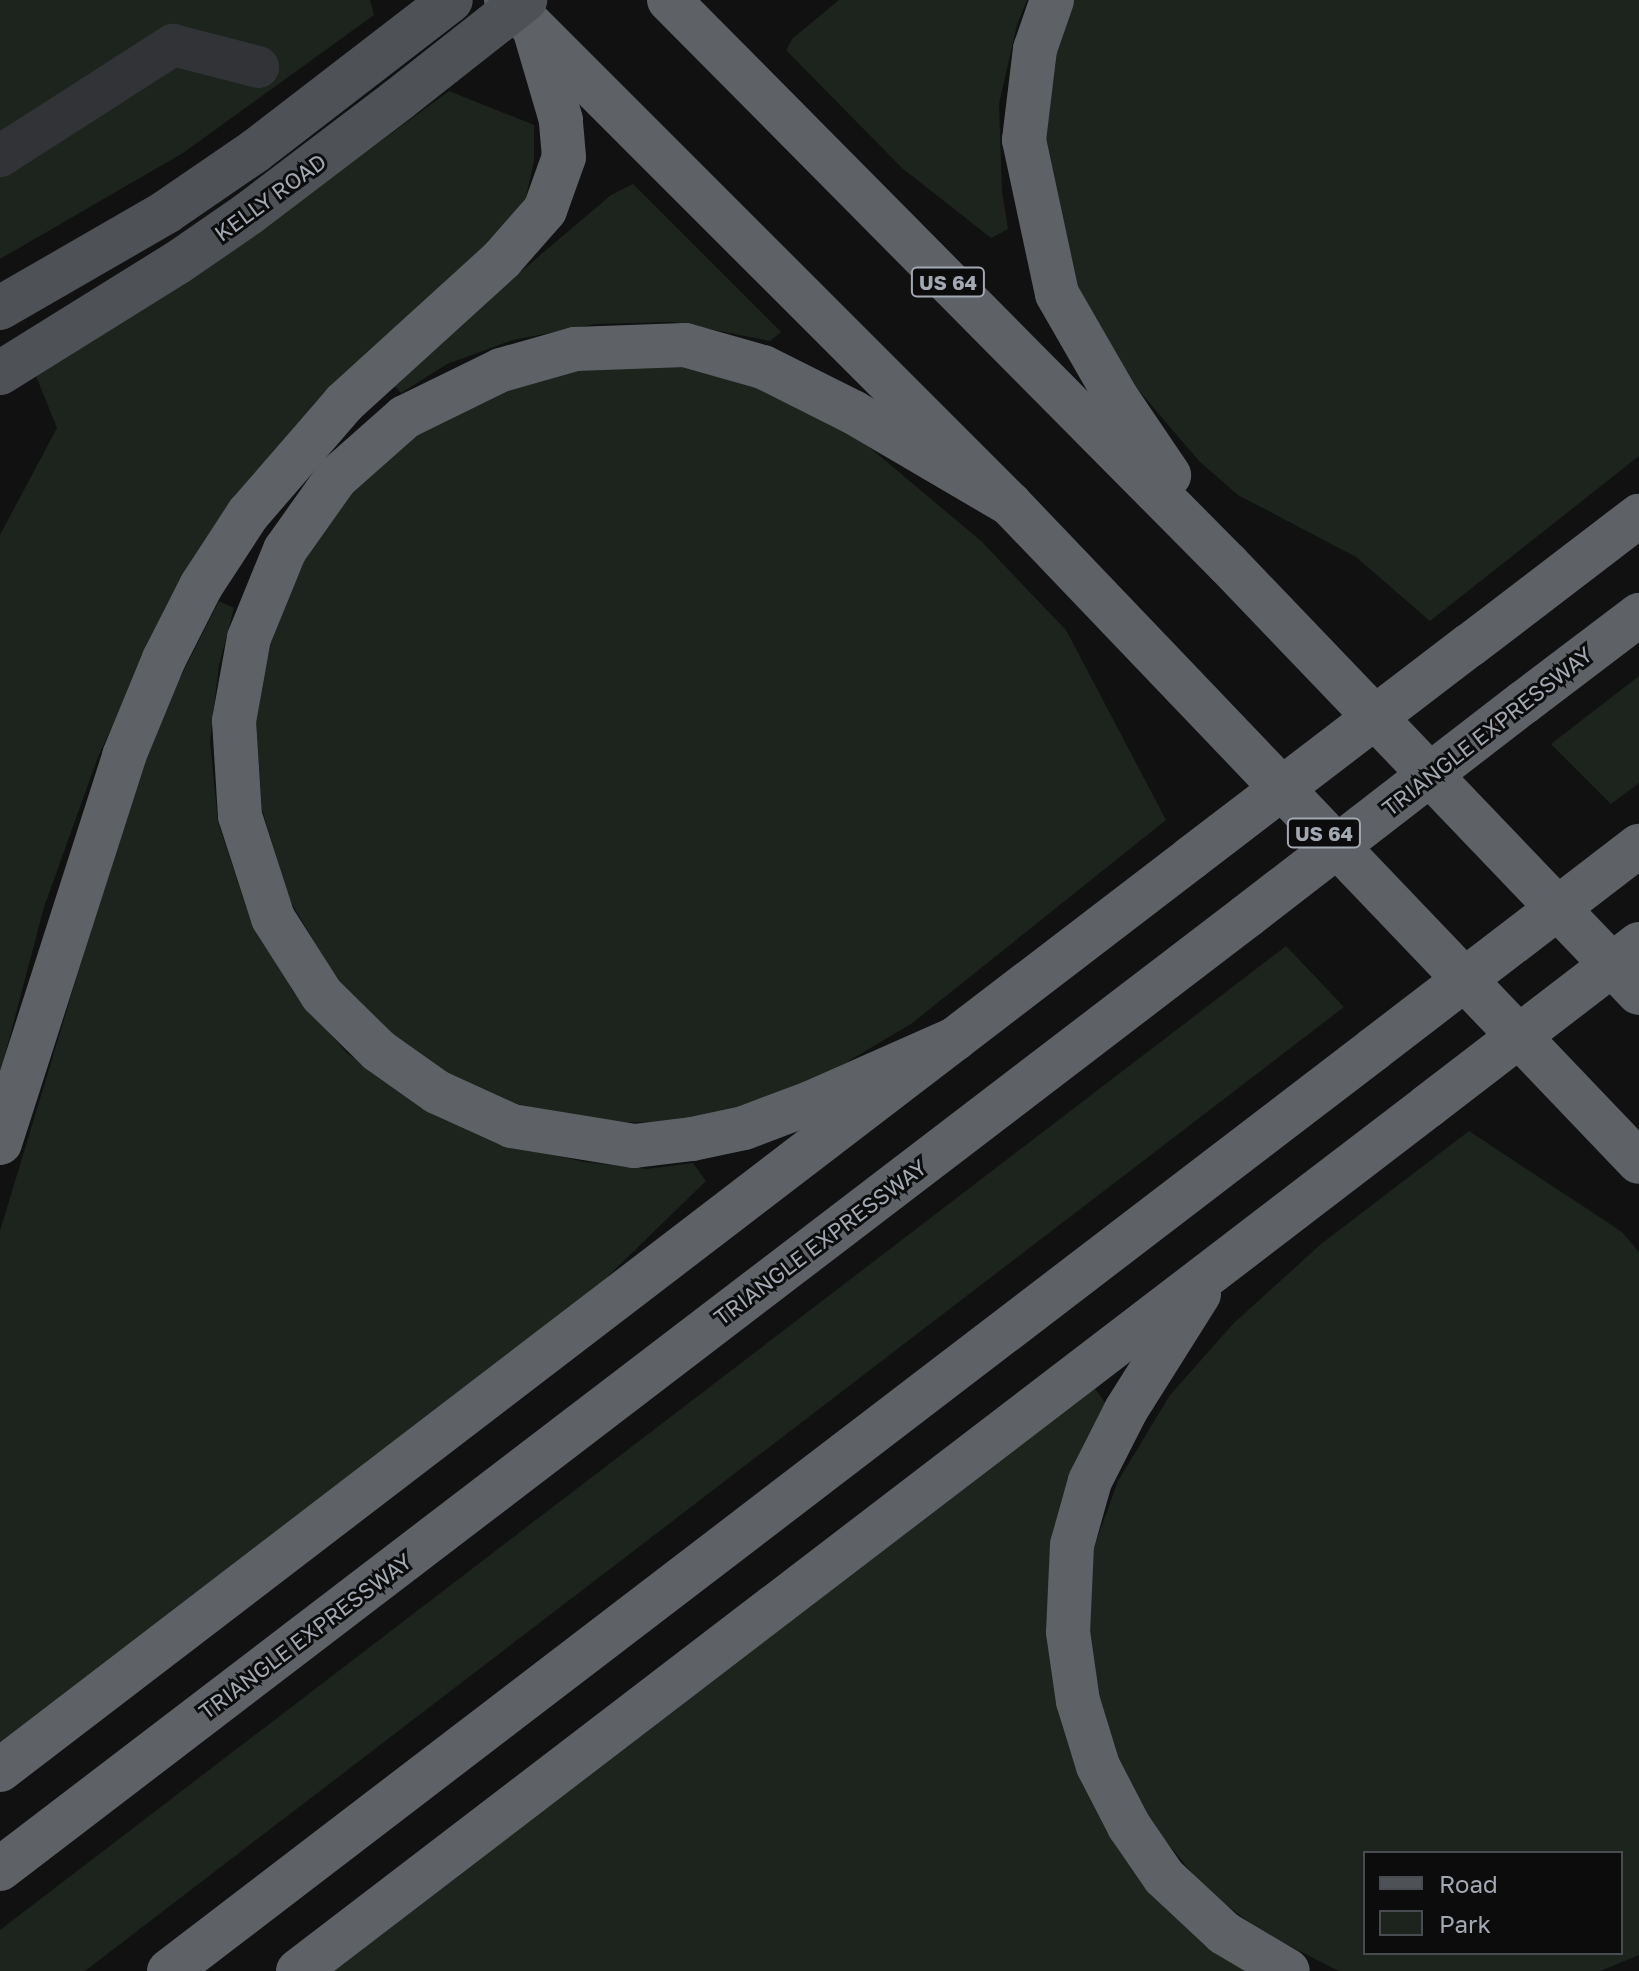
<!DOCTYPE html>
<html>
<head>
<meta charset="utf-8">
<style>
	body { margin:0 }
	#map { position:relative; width:1639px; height:1971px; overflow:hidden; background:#111112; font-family:"Golos Text",sans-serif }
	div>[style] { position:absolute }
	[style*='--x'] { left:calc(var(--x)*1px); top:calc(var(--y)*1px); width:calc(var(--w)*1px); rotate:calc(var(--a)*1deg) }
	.green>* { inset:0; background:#1d241d }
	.minor>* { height:42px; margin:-21px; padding:0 21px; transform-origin:21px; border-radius:21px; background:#323337 }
	.major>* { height:44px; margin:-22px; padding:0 22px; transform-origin:22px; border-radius:22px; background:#4e5155 }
	.highway>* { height:44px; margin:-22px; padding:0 22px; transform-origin:22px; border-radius:22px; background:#5e6267 }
	.major-bridge>* { height:44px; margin:-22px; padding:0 22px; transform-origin:22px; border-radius:22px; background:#4e5155 }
	.highway-bridge>* { height:44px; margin:-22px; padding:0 22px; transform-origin:22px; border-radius:22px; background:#5e6267 }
	span { translate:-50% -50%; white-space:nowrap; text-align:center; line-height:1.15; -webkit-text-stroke:6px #0c0c0d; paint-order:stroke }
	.shield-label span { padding:2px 6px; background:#0c0c0d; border:2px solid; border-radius:6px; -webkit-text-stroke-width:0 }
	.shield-label { font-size:20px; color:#a3a9b2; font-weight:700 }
	.street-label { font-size:22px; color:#a3a9b2 }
	.legend { position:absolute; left:1363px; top:1851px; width:260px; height:104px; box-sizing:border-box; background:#0c0c0d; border:2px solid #484b4f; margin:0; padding:10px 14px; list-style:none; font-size:24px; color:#a3a9b2 }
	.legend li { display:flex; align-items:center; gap:16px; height:40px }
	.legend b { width:40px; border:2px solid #484b4f }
</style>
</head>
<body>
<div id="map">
	<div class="green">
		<i style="clip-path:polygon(0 0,370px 0,374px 15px,183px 153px,0 259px)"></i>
		<i style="clip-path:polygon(839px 0,1027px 0,1017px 25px,999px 104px,1002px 191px,1008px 229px,991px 238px,902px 168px,786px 50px,793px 38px)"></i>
		<i style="clip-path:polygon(1070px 0,1639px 0,1639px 456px,1430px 621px,1356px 557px,1238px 495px,1199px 461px,1135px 386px,1084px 302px,1054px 232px,1042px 145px,1052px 53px)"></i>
		<i style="clip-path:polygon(449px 91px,534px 125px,534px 161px,525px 201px,484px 248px,317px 400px,236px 495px,168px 607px,98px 757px,44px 907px,0 1074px,0 535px,57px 428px,34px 371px,320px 186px)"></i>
		<i style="clip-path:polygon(633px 184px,781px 332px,770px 341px,674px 322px,595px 324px,513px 340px,447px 364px,401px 393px,391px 382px,611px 195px)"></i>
		<i style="clip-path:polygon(670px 362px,764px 384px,868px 446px,981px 541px,1066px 630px,1166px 820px,911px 1024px,808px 1085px,693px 1121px,594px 1123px,494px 1098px,410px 1053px,338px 982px,289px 899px,262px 809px,255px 706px,282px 601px,327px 517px,393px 451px,470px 400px,563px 367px)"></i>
		<i style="clip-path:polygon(219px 601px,234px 608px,219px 665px,210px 741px,218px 822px,249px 916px,294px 993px,347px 1053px,420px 1107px,501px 1143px,584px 1162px,647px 1169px,693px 1163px,706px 1181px,600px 1284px,0 1742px,0 1231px,134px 788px,176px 686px)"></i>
		<i style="clip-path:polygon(1639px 676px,1639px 783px,1611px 804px,1551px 744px)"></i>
		<i style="clip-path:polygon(1286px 946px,1344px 1007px,85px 1971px,0 1971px,0 1930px)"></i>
		<i style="clip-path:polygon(evenodd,1469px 1131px,1622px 1232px,1639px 1252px,1639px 1955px,1600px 1971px,1339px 1971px,1262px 1932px,1203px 1887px,1153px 1825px,1114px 1754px,1096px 1687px,1087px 1615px,1094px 1547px,1118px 1481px,1170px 1395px,1233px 1324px,1321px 1244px,1469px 1131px,1365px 1853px,1621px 1853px,1621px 1953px,1365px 1953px,1365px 1853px)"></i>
		<i style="clip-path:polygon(1094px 1387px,1106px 1404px,1057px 1698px,1248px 1971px,331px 1971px)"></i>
	</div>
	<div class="minor">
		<i style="--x:0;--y:156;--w:206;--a:-32.7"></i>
		<i style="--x:173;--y:45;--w:88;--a:14.5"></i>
	</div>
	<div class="major">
		<i style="--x:0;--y:308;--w:192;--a:-30"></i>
		<i style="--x:166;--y:212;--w:108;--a:-34.4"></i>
		<i style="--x:255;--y:151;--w:247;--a:-37.6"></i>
		<i style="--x:0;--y:373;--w:208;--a:-31.9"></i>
		<i style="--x:177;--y:263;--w:86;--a:-34.6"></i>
		<i style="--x:248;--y:214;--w:188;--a:-37.2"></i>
	</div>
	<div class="highway">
		<i style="--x:506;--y:0;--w:713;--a:45"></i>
		<i style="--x:1010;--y:504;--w:910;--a:46.29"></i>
		<i style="--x:669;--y:0;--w:794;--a:45.26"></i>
		<i style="--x:1228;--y:564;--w:594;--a:46.23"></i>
		<i style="--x:1052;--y:0;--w:52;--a:109.1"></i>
		<i style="--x:1035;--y:49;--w:92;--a:96.9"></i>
		<i style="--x:1024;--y:140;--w:157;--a:77.9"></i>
		<i style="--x:1057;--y:294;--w:116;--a:60.1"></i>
		<i style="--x:1115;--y:395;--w:97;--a:56"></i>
		<i style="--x:1470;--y:645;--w:213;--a:-37.4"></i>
		<i style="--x:1523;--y:703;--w:146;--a:-37.2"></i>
		<i style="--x:955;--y:1039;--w:158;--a:156.2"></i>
		<i style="--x:810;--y:1103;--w:71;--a:159.3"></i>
		<i style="--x:744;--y:1128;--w:53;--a:168.1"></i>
		<i style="--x:692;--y:1139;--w:58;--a:173.1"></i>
		<i style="--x:634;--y:1146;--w:124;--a:-170.7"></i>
		<i style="--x:512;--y:1126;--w:82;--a:-155.6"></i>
		<i style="--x:437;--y:1092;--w:71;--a:-144.7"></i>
		<i style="--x:379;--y:1051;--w:80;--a:-135.5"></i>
		<i style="--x:322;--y:995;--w:91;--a:-122.5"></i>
		<i style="--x:273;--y:918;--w:107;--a:-107.9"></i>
		<i style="--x:240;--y:816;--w:95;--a:-93.6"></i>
		<i style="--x:234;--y:721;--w:84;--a:-79.8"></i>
		<i style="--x:249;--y:638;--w:95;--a:-67.8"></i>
		<i style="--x:285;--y:550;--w:88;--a:-54.7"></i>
		<i style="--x:336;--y:478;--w:92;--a:-41.5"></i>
		<i style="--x:405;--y:417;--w:107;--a:-26.1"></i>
		<i style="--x:501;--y:370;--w:77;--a:-15.8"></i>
		<i style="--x:575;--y:349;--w:110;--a:-2.1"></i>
		<i style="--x:685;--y:345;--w:81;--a:15.8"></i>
		<i style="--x:763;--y:367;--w:101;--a:26.6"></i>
		<i style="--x:853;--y:412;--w:182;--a:30.4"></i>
		<i style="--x:0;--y:1143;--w:406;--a:-72.2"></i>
		<i style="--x:124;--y:756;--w:105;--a:-67.6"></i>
		<i style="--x:164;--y:659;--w:82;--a:-63.1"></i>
		<i style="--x:201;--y:586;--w:86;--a:-56.9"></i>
		<i style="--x:248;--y:514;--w:147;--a:-49.1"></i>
		<i style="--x:344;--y:403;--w:214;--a:-42.3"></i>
		<i style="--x:502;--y:259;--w:65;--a:-48.7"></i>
		<i style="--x:545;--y:210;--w:56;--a:-70.3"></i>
		<i style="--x:564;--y:157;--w:37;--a:-95"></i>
		<i style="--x:561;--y:120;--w:89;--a:-106.4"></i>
		<i style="--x:1199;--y:1294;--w:137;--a:122.2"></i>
		<i style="--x:1126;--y:1410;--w:80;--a:116.9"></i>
		<i style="--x:1090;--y:1481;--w:66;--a:105.7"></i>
		<i style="--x:1072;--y:1545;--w:87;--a:92.6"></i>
		<i style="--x:1068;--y:1632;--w:70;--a:81.8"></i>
		<i style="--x:1078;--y:1701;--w:68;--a:72.9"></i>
		<i style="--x:1098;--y:1766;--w:68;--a:62.7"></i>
		<i style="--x:1129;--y:1826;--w:62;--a:55.5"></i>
		<i style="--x:1164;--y:1877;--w:82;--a:43"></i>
		<i style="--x:1224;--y:1933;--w:74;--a:30.7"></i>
		<i style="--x:0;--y:1770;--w:1500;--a:-37.44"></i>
		<i style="--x:0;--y:1869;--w:1569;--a:-37.39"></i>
		<i style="--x:169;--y:1971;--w:1517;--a:-37.42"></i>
		<i style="--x:298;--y:1971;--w:1423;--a:-37.43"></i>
	</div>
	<div class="major-bridge">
		<i style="--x:398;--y:100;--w:162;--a:-38.2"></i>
	</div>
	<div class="highway-bridge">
		<i style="--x:1191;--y:858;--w:351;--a:-37.4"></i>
		<i style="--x:1247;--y:916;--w:349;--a:-37.7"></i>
		<i style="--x:1374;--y:1049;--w:334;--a:-37.5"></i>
		<i style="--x:1428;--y:1106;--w:266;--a:-37.5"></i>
	</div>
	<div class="shield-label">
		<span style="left:948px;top:282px">US 64</span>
		<span style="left:1324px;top:833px">US 64</span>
	</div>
	<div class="street-label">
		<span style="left:270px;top:197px;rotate:-36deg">KELLY ROAD</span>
		<span style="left:1487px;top:731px;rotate:-38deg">TRIANGLE EXPRESSWAY</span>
		<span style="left:820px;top:1242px;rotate:-37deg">TRIANGLE EXPRESSWAY</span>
		<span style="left:305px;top:1636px;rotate:-37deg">TRIANGLE EXPRESSWAY</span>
	</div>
	<ul class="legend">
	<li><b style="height:10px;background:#4e5155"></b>Road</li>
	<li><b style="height:22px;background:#1d241d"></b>Park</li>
	</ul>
</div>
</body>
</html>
